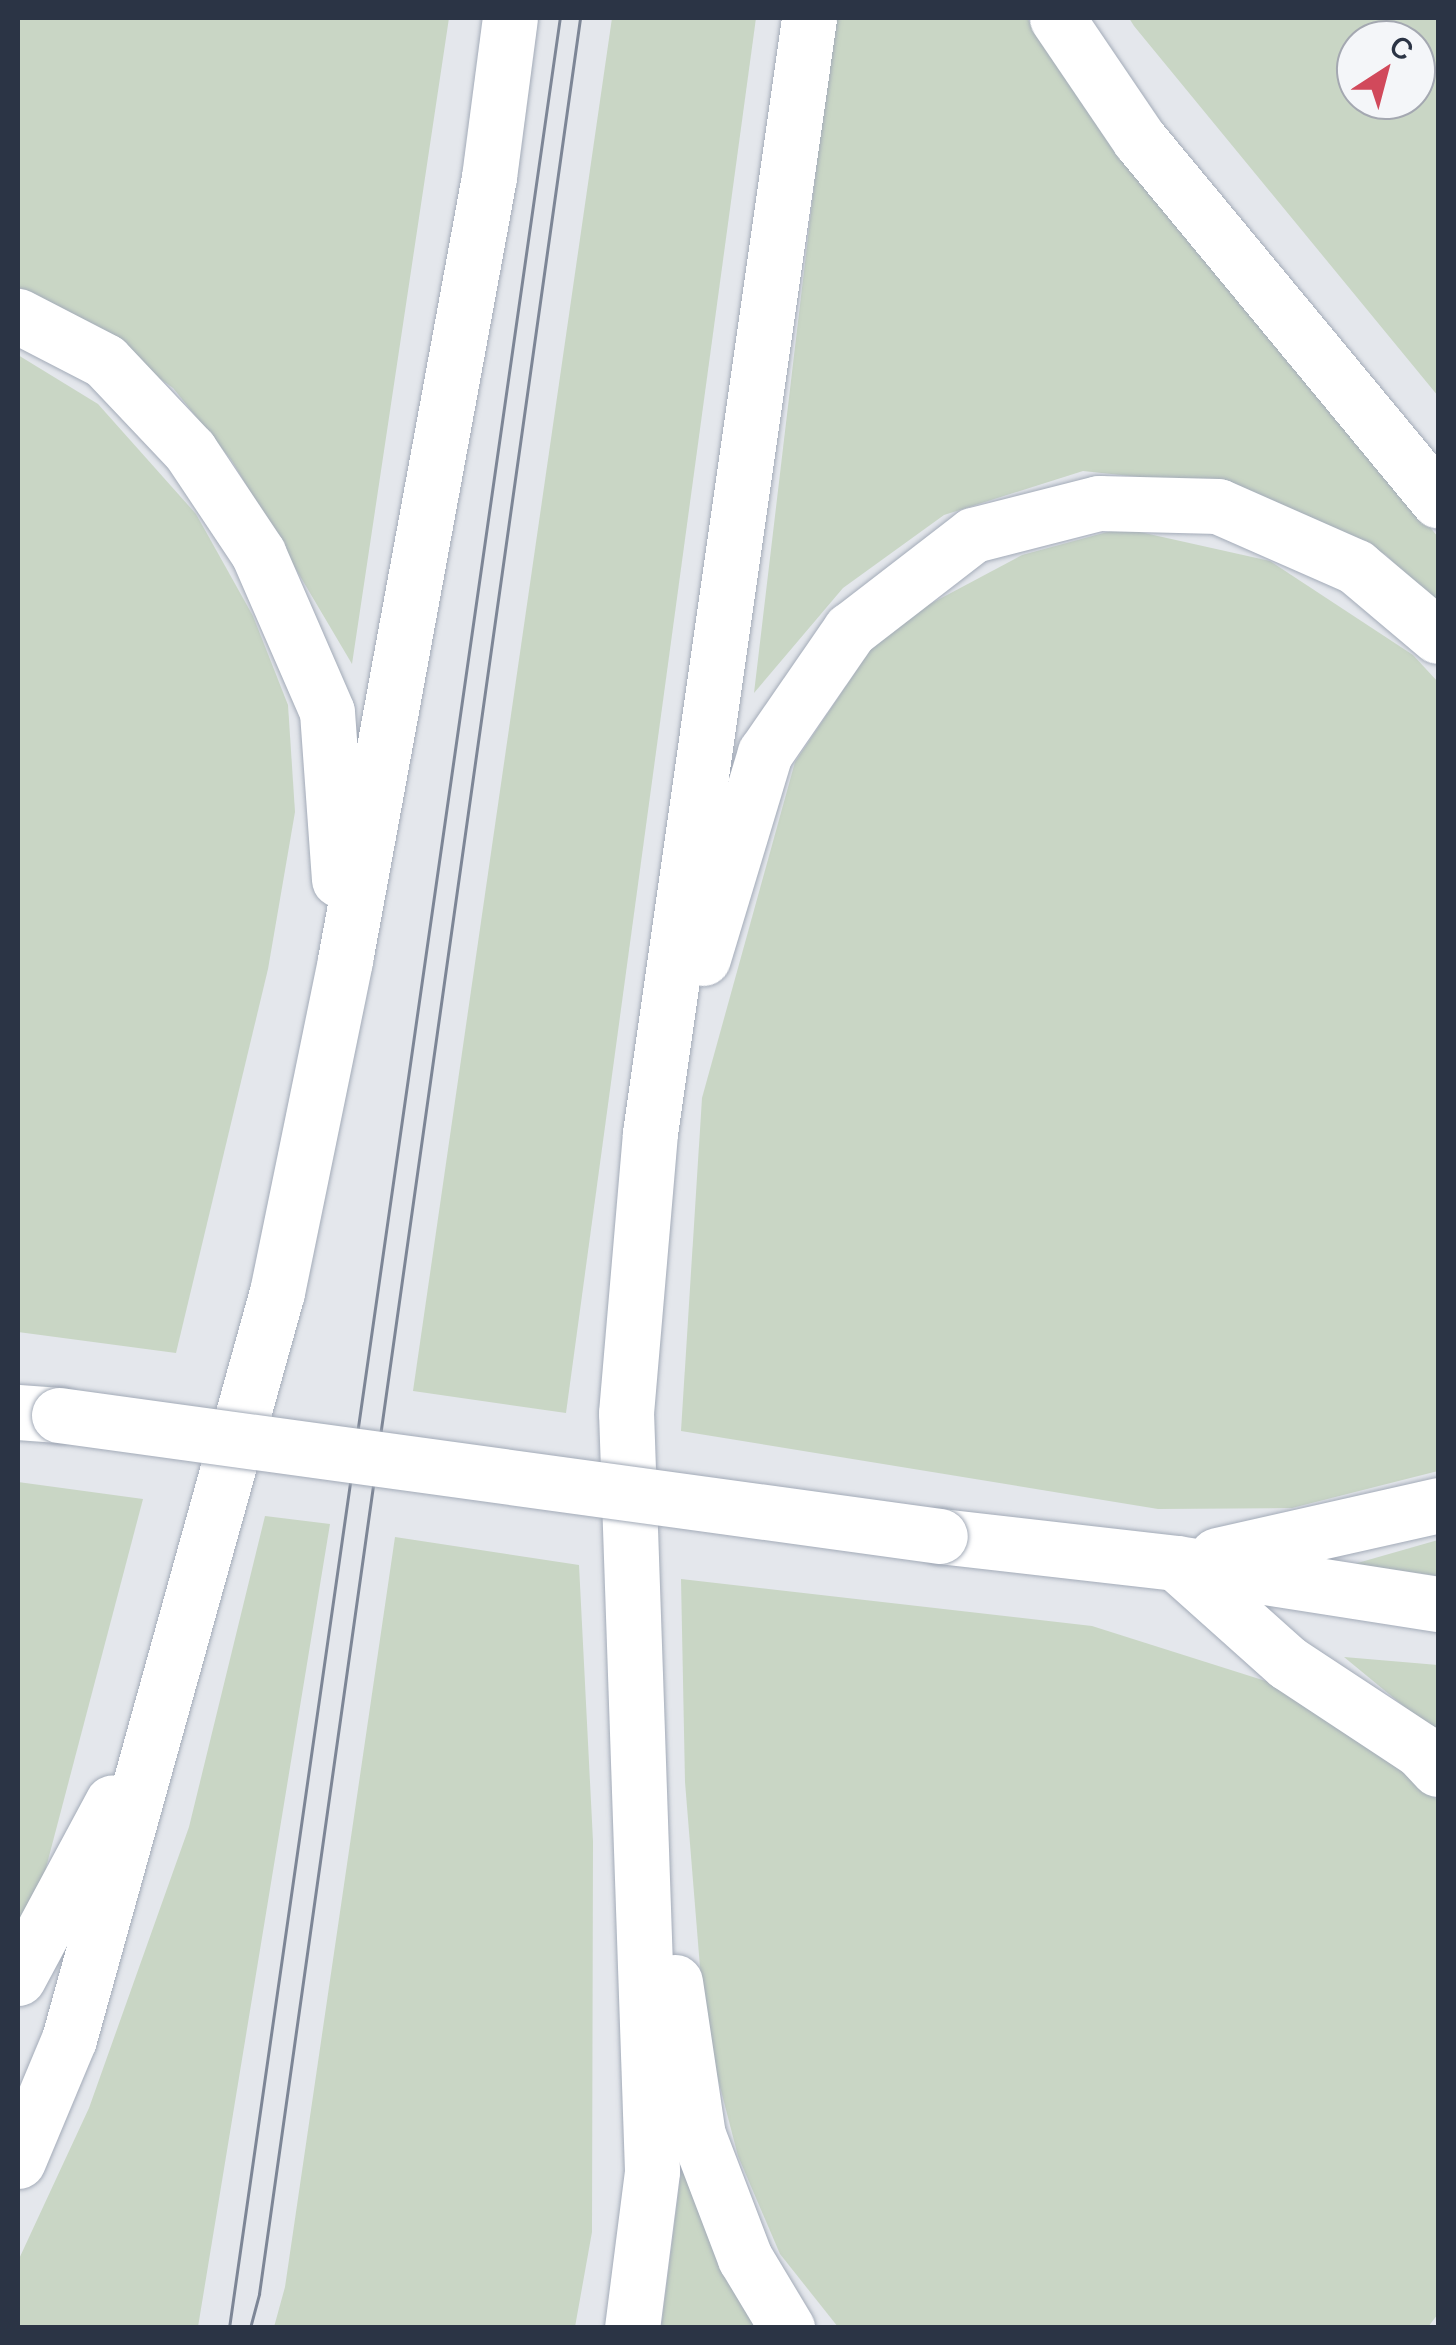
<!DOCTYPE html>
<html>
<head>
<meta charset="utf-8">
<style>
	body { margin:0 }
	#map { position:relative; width:1456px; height:2345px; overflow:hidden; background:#e4e7ec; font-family:Manrope,sans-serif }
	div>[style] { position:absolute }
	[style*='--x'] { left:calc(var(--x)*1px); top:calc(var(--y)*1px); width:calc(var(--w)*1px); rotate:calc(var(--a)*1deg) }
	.green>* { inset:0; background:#c9d6c5 }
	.roads { filter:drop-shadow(0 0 2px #a3abb8) drop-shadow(0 0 2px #a3abb8) }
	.major>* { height:55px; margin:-27.5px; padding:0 27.5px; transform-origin:27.5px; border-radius:27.5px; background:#fff }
	.tram>* { height:2.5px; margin:-1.25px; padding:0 1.25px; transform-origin:1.25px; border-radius:1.25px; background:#7d8696 }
	.bridges { filter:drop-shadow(0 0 2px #a3abb8) drop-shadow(0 0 2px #a3abb8) }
	.major-bridge>* { height:55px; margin:-27.5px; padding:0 27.5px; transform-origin:27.5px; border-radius:27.5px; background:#fff }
	span { translate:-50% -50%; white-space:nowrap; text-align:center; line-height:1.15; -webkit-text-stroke:8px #f4f6f9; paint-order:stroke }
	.frame { position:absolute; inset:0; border:20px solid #2b3445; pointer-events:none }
	.north { position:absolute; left:1336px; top:20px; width:100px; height:100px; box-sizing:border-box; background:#f4f6f9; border:2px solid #a4a8b1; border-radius:50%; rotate:36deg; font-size:28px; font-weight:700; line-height:40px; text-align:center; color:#2b3445 }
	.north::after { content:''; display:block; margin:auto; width:35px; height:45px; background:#d1495b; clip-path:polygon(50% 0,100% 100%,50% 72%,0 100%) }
</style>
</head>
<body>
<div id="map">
	<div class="green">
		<i style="clip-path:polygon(18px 18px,449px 18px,352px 664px,232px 461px,173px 388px,60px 307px,18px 287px)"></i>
		<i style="clip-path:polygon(612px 18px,756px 18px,566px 1413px,413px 1391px)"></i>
		<i style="clip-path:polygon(834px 18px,1027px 18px,1112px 142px,1438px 537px,1438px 606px,1386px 555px,1233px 487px,1083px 471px,944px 515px,843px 588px,754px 693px)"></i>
		<i style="clip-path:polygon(evenodd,1129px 18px,1438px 18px,1438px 396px,1134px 26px,1129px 18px,1416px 40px,1416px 100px,1356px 100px,1356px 40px,1416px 40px)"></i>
		<i style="clip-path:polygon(18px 355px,98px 404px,196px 514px,253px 616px,288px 705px,295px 812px,268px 969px,176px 1353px,18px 1332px)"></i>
		<i style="clip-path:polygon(1122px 528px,1270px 561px,1413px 655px,1438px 682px,1438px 1471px,1292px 1508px,1158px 1509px,681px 1431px,702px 1098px,795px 762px,885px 628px,1022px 555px)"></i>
		<i style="clip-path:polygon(18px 1482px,143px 1499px,42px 1883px,18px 1928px)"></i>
		<i style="clip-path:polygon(265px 1516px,330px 1524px,198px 2327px,18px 2327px,18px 2261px,89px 2108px,189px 1827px)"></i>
		<i style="clip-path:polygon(395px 1537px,579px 1565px,593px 1841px,592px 2232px,575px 2327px,274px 2327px,285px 2287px)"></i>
		<i style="clip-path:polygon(1438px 1540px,1438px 1576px,1354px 1564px)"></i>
		<i style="clip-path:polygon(681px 1579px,1092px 1626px,1272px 1683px,1392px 1756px,1438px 1801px,1438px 2314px,1428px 2327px,838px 2327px,780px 2254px,738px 2156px,705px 2029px,685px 1782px)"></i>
		<i style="clip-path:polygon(1344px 1657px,1438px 1665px,1438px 1737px,1418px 1718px)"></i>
		<i style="clip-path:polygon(682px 2164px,764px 2327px,661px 2328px)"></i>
	</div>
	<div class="roads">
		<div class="major">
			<i style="--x:1057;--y:18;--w:146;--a:55.9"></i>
			<i style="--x:1139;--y:139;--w:469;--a:50.4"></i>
			<i style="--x:18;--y:316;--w:98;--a:27.3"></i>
			<i style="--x:105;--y:361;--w:124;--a:46.6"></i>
			<i style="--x:190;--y:451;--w:123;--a:56.3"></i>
			<i style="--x:258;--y:553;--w:173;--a:66.5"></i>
			<i style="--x:327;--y:712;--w:168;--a:85.9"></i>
			<i style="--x:703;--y:958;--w:214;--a:-73.2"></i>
			<i style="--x:765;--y:753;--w:150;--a:-55.4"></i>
			<i style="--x:850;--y:630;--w:155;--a:-37.7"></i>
			<i style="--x:973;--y:535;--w:130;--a:-14.3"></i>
			<i style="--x:1099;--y:503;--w:119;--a:1.4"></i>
			<i style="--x:1218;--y:506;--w:151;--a:23.8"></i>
			<i style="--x:1356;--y:567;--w:107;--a:40.1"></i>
			<i style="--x:18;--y:1412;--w:41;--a:4.2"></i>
			<i style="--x:940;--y:1536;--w:238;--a:6.5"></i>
			<i style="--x:1176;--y:1563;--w:265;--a:8.9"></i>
			<i style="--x:1217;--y:1555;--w:227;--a:-12.7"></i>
			<i style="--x:1176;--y:1563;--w:150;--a:41.8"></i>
			<i style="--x:1288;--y:1663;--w:158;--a:33.4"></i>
			<i style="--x:1420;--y:1750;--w:26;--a:47"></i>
			<i style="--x:18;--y:1978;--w:199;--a:-61.8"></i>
			<i style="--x:675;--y:1982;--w:155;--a:81.5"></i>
			<i style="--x:698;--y:2135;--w:132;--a:69.1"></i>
			<i style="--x:745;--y:2258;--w:82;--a:59"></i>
			<i style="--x:18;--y:2161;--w:132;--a:-67.3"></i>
			<i style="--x:69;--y:2039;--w:775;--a:-74.44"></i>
			<i style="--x:277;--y:1292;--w:339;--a:-78.4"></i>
			<i style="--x:345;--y:960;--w:796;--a:-79.58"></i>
			<i style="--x:489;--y:177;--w:160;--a:-82.5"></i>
			<i style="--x:632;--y:2328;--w:158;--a:-82.7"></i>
			<i style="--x:652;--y:2171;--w:758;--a:-91.96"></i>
			<i style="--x:626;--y:1413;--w:281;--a:-85.1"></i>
			<i style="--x:650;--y:1133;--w:1126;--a:-81.88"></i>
		</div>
	</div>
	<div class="tram">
		<i style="--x:229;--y:2328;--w:2334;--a:-81.85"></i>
		<i style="--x:250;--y:2328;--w:35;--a:-75"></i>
		<i style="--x:259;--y:2294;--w:2299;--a:-81.97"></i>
	</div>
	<div class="bridges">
		<div class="major-bridge">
			<i style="--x:59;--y:1415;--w:889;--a:7.82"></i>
		</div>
	</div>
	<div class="frame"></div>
	<div class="north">С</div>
</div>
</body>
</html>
